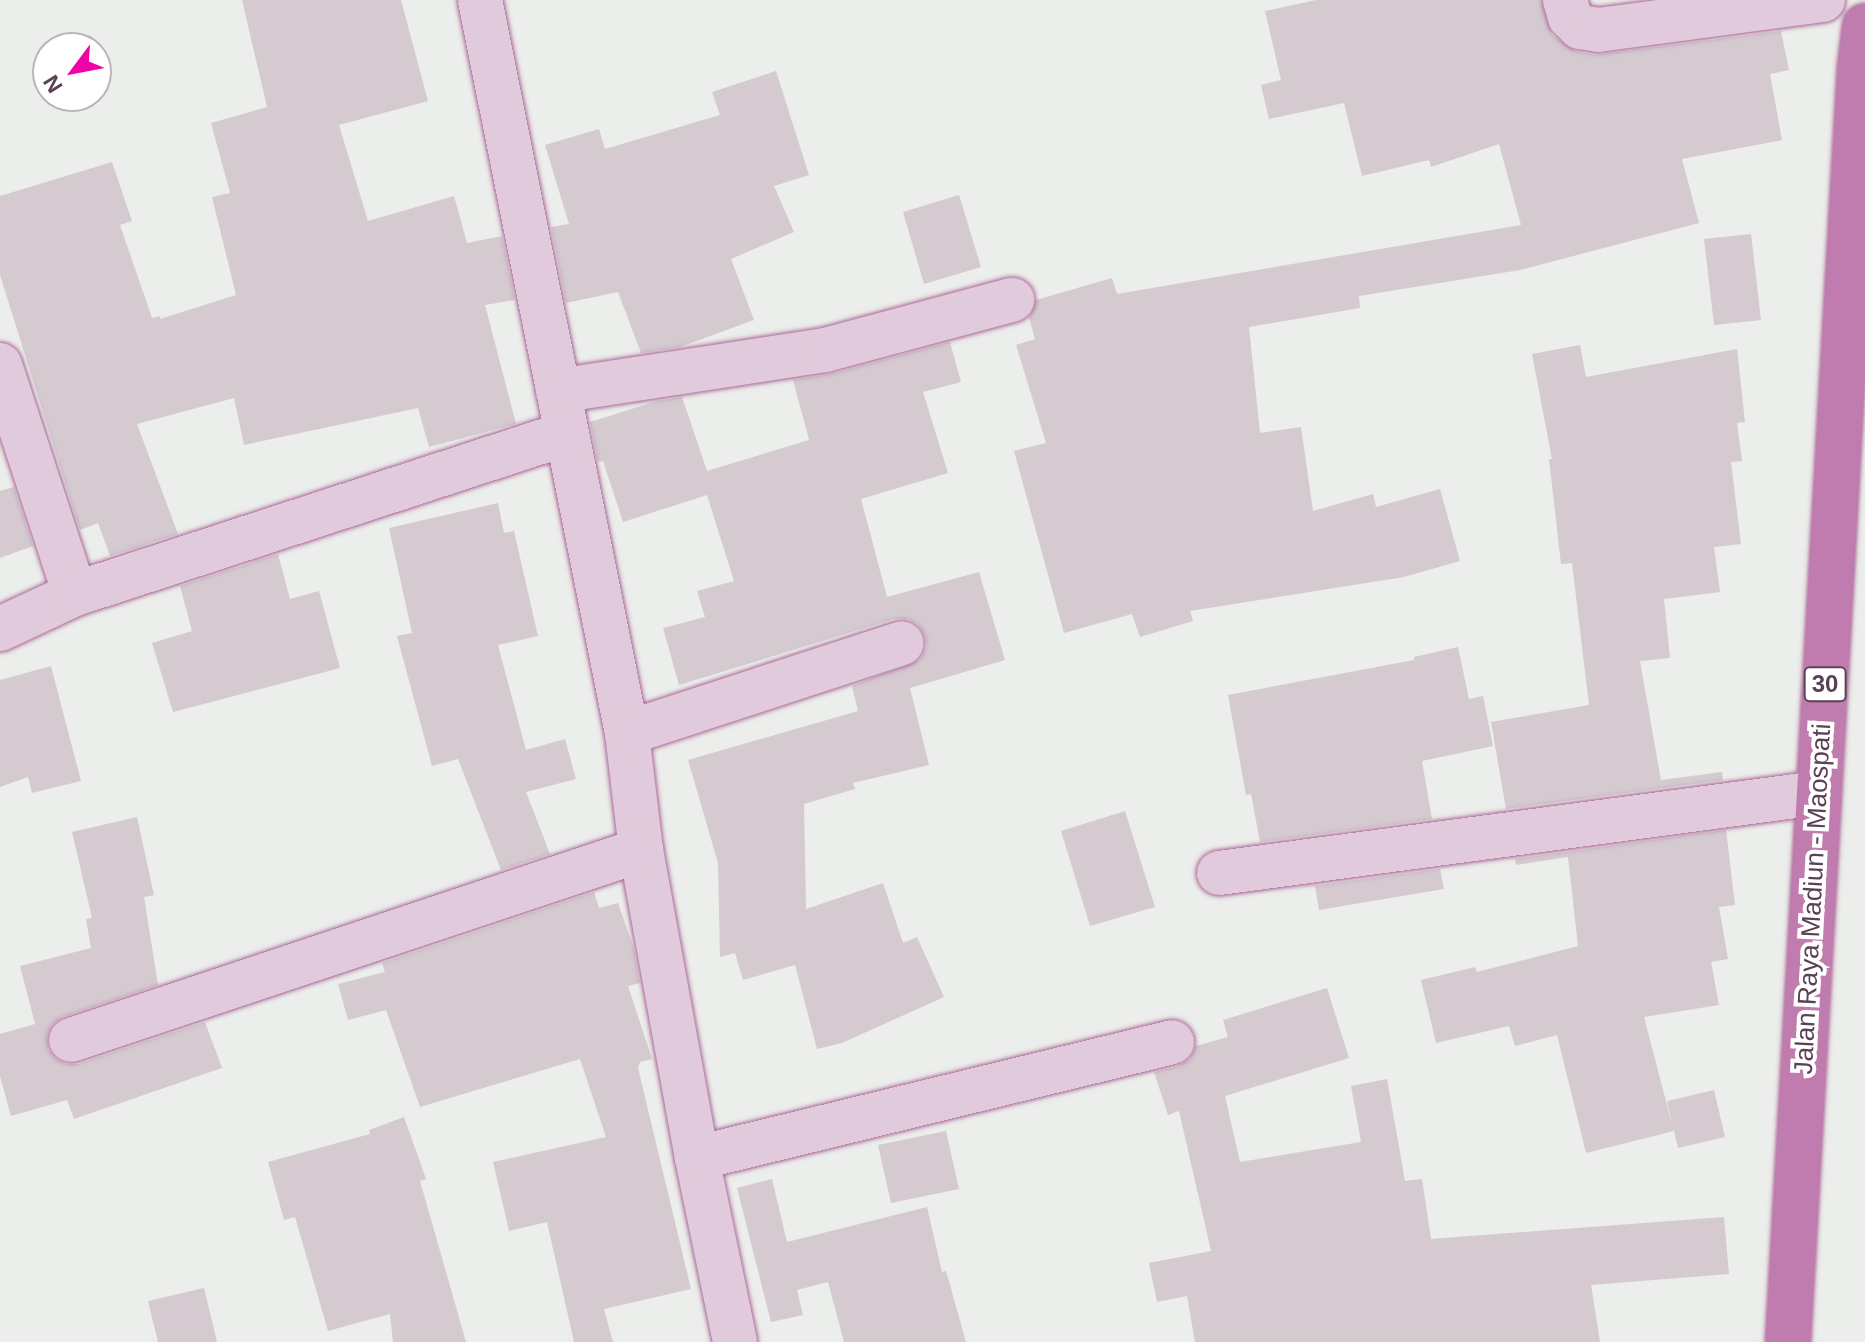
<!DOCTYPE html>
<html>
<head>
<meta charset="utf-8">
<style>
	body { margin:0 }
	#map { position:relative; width:1865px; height:1342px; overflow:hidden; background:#ebeeea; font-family:Helvetica,sans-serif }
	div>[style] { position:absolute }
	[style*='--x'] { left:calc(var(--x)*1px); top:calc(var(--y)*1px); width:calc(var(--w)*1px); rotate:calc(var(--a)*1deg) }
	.building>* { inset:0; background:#d4cacf }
	.roads { filter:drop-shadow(0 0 2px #ad679a) drop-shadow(0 0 2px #ad679a) }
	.street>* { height:44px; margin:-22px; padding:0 22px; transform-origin:22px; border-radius:22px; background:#e0cadb }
	.highway>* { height:44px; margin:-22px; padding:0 22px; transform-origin:22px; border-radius:22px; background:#c17caf }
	span { translate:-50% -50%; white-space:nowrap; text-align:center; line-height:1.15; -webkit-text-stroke:8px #fff; paint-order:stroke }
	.shield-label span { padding:2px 6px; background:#fff; border:2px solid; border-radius:6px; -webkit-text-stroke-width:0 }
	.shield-label { font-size:24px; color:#5a4155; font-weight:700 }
	.street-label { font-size:26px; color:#5a4155 }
	.north { position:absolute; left:32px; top:32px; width:80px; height:80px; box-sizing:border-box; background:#fff; border:2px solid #bdb3bb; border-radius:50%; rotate:238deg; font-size:22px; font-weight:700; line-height:32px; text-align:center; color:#5a4155 }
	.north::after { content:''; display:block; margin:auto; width:28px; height:36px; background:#ef03a6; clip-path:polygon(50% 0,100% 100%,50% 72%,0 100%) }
</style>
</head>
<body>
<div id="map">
	<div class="building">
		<i style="clip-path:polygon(242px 0,401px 0,428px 101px,339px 125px,368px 221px,454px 196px,467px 243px,502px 236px,515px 300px,485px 305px,516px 424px,429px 447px,418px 408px,244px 445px,234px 398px,137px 424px,178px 534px,110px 556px,98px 523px,80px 530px,0 275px,0 196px,112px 162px,132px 221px,120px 225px,152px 318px,160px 316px,160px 319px,236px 295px,212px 197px,230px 193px,211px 123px,267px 107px)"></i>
		<i style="clip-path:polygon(1316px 0,1541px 0,1552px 35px,1575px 51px,1594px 55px,1781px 31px,1789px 70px,1770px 74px,1782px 140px,1682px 159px,1699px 223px,1520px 270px,1359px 296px,1360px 308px,1249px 327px,1260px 433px,1301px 427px,1313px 511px,1373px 494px,1376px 507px,1440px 489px,1460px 561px,1404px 577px,1190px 611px,1193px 621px,1140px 637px,1132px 614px,1064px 633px,1014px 451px,1046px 443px,1016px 345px,1035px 339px,1029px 318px,1036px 300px,1112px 278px,1117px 294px,1521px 225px,1499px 144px,1431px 167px,1429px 160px,1362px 176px,1344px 103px,1269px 119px,1261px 85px,1281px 80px,1265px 11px)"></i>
		<i style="clip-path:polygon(776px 71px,809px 175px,774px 186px,794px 232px,731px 259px,754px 320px,680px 347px,641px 353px,618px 292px,566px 303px,551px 227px,569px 224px,545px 145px,599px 129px,605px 149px,720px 115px,712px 92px)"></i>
		<i style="clip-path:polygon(959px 195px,981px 267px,924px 284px,903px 212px)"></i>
		<i style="clip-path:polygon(1751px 234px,1761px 320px,1714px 325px,1704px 239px)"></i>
		<i style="clip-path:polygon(950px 342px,961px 382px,923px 392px,948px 473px,861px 499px,887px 597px,979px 572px,1005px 660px,910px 688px,929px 765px,853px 783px,855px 789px,804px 804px,806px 909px,883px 883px,903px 943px,917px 937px,944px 997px,842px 1043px,817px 1049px,795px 965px,743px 980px,735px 953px,720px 957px,718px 863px,688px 760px,858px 711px,852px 686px,920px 660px,927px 647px,925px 635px,918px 624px,908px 619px,894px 619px,679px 685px,663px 628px,705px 617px,697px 591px,734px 581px,707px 495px,623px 522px,603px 461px,598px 462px,590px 422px,657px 401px,682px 397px,707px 471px,809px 440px,793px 380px,831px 374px)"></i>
		<i style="clip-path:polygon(1580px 345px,1586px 377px,1737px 349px,1745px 422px,1737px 423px,1742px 461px,1731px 462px,1741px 544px,1714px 547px,1720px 592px,1664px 599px,1670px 658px,1640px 661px,1661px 780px,1722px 772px,1723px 780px,1506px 809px,1491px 722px,1589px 705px,1572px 563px,1561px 564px,1549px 459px,1552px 459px,1532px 354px)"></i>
		<i style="clip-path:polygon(14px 487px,33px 546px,0 558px,0 491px)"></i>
		<i style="clip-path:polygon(498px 503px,504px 533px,514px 531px,538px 636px,498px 645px,526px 750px,565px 739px,576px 779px,526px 792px,550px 854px,501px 870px,458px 759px,432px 766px,397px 636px,412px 633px,389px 528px)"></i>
		<i style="clip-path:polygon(278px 554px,290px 599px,319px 591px,340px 668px,173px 712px,152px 643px,192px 631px,180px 586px)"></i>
		<i style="clip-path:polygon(1458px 647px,1469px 699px,1483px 696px,1493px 746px,1422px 761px,1432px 819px,1260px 842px,1251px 794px,1246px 795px,1228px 695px,1414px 660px,1414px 657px)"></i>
		<i style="clip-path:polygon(51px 666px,81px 781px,32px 793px,28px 777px,0 787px,0 680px)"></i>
		<i style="clip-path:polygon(1125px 811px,1155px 907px,1090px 926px,1061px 831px)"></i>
		<i style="clip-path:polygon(137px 817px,154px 895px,144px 897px,158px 985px,62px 1017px,53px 1023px,47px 1034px,48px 1049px,54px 1058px,65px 1064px,78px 1064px,205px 1022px,222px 1068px,74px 1119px,67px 1100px,11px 1116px,0 1076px,0 1034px,35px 1024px,20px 966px,91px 948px,86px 919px,92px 918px,72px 832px)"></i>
		<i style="clip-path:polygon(1726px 830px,1735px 905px,1719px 907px,1728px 959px,1711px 962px,1719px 1005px,1644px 1017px,1673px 1128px,1667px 1101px,1714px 1090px,1725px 1137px,1678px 1148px,1674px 1131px,1586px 1153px,1557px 1035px,1515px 1046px,1509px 1026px,1436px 1043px,1421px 980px,1475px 967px,1477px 972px,1578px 946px,1568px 857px,1516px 865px,1515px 859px)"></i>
		<i style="clip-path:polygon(1440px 869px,1444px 889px,1319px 910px,1315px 886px,1269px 892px)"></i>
		<i style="clip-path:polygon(594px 892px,599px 908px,618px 903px,634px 949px,640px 983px,628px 986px,652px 1059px,640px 1062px,638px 1068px,691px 1289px,604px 1309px,613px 1342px,574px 1342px,547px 1222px,509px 1231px,493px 1162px,606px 1137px,580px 1059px,420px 1107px,386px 1010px,348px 1020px,338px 984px,385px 972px,382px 963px)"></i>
		<i style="clip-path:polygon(1327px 988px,1349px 1058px,1225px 1096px,1240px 1162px,1361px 1142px,1351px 1086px,1387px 1079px,1405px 1181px,1422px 1179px,1431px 1239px,1724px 1217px,1729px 1274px,1591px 1285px,1600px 1342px,1195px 1342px,1187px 1296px,1157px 1302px,1149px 1263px,1211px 1251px,1179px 1111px,1168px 1115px,1154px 1072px,1179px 1066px,1190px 1059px,1196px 1046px,1228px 1037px,1223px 1020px)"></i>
		<i style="clip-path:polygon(404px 1117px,426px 1179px,420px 1181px,466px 1342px,393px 1342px,390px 1314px,328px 1331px,295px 1217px,284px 1220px,268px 1162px,370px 1134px,369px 1130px)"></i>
		<i style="clip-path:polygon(946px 1131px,959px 1189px,891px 1203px,878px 1145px)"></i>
		<i style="clip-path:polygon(772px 1179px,787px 1242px,927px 1207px,942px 1272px,946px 1271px,966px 1342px,844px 1342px,828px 1282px,797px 1290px,803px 1315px,771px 1322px,737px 1188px)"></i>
		<i style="clip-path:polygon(204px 1288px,217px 1342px,158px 1342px,148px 1301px)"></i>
	</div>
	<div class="roads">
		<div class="street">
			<i style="--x:480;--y:0;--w:748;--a:78.66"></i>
			<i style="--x:627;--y:733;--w:118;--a:83.2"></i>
			<i style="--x:641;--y:850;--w:313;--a:79.7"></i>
			<i style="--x:697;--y:1158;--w:188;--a:78.3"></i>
			<i style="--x:1565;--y:0;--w:18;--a:74"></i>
			<i style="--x:1570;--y:17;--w:14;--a:45"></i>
			<i style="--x:1580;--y:27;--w:18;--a:9"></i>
			<i style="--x:1598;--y:30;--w:227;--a:-7.6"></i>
			<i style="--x:0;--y:365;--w:241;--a:71.9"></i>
			<i style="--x:558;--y:391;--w:270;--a:-8.7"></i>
			<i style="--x:825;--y:350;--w:194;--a:-15"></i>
			<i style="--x:0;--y:629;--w:83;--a:-25"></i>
			<i style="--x:75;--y:594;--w:515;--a:-18.08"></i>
			<i style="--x:627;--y:733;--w:289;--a:-18.1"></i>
			<i style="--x:1219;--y:873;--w:604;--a:-7.61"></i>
			<i style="--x:71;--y:1040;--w:601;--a:-18.43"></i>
			<i style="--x:697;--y:1158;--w:489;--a:-13.7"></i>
		</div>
		<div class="highway">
			<i style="--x:1788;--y:1342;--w:1276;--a:-86.77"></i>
			<i style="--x:1860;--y:68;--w:42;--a:-83.2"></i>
		</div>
	</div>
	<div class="shield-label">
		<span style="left:1825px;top:684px">30</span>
	</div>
	<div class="street-label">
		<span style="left:1813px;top:899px;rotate:-87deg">Jalan Raya Madiun - Maospati</span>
	</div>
	<div class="north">N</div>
</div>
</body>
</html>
